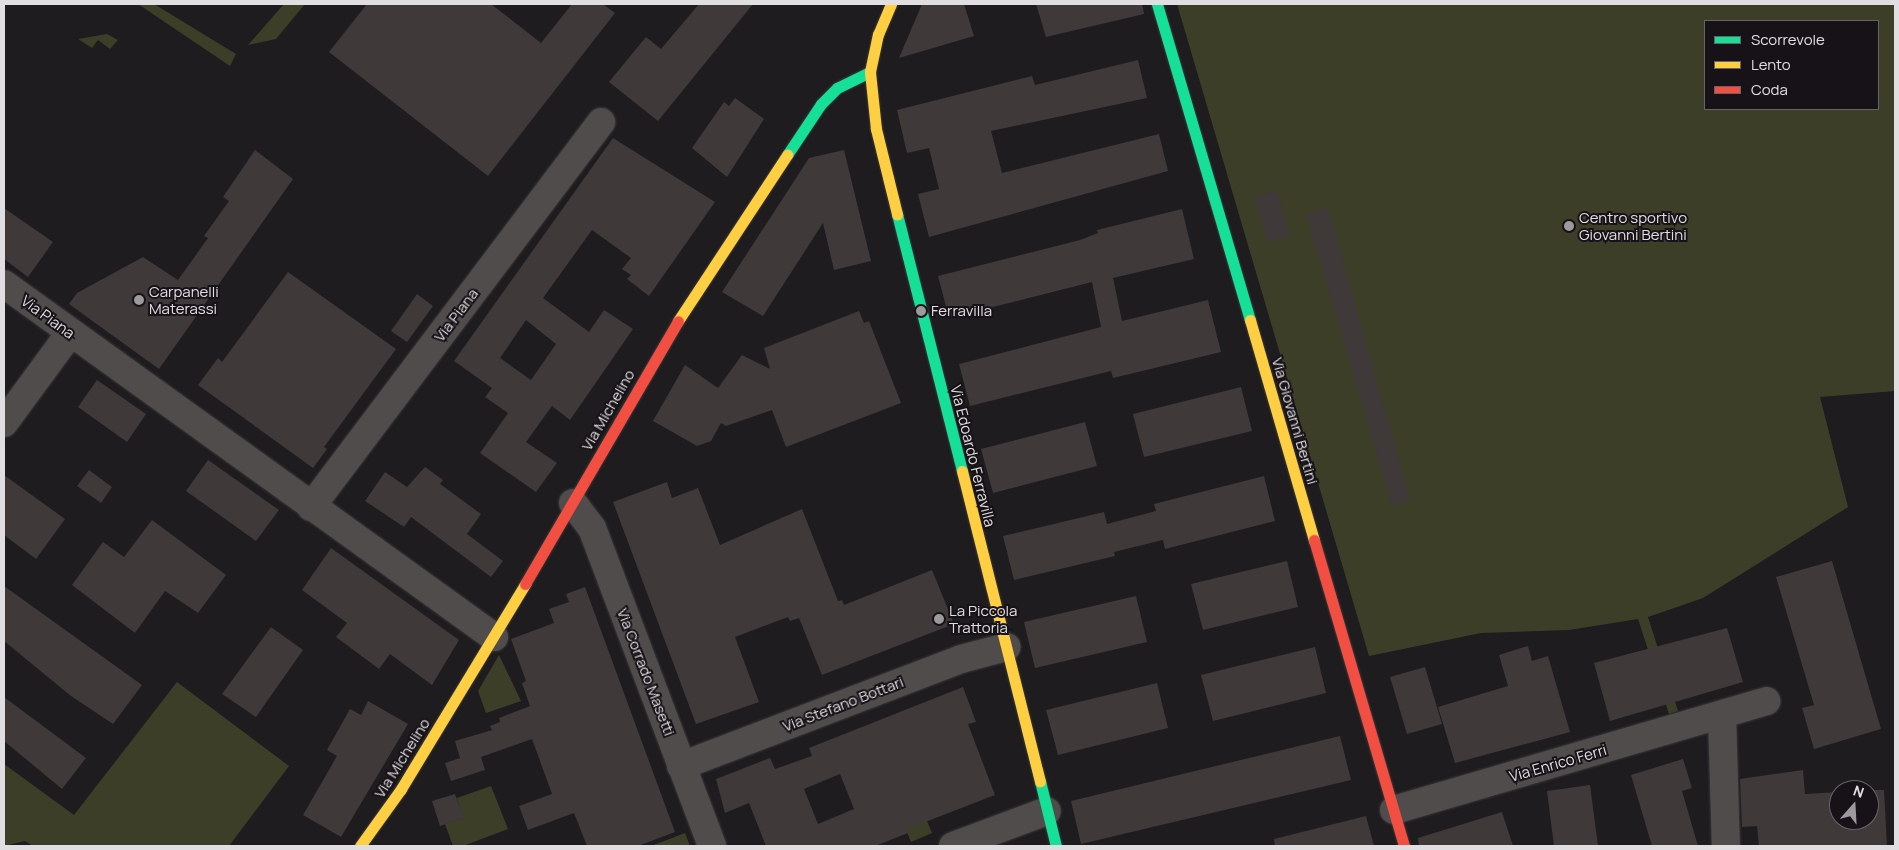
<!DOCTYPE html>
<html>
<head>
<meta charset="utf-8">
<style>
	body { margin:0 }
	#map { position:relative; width:1899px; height:850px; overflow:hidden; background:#1e1c1f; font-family:Manrope,sans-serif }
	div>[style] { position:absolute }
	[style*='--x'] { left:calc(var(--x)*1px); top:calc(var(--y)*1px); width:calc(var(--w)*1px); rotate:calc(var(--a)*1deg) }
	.green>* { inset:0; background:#3d3e28 }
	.building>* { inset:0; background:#3f3939 }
	.roads { filter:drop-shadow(0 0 1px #393839) drop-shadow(0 0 1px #393839) }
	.street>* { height:28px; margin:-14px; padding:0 14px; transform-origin:14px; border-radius:14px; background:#514c4c }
	.fast>* { height:11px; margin:-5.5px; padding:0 5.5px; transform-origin:5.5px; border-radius:5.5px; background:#16e098 }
	.slow>* { height:11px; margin:-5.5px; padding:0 5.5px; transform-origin:5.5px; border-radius:5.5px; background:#ffcf43 }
	.jam>* { height:11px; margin:-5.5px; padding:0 5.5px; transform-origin:5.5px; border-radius:5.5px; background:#f24e42 }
	.dots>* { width:14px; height:14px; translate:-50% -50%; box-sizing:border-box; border:2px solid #161217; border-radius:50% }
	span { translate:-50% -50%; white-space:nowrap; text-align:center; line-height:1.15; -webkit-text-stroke:4px #161217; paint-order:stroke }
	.poi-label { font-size:15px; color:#e1dee1 }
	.left { translate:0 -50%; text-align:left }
	.street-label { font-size:15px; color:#e1dee1 }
	.frame { position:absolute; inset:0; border:5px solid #e1dee1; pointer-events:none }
	.legend { position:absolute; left:1704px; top:20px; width:175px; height:90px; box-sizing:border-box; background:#161217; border:1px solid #676468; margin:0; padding:6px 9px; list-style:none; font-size:15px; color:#e1dee1 }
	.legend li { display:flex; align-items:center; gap:10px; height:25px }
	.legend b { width:25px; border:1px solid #676468 }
	.north { position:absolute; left:1829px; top:780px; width:50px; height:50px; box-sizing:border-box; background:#161217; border:1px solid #676468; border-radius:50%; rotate:19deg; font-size:14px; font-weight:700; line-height:20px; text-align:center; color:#e1dee1 }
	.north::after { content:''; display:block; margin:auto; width:18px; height:22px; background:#9d9a9d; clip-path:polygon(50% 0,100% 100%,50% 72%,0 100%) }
</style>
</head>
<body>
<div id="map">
	<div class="green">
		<i style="clip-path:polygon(138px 4px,154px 4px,236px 54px,230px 66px)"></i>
		<i style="clip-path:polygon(284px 4px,305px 4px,276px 39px,248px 45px)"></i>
		<i style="clip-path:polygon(evenodd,1177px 4px,1895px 4px,1895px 391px,1820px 397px,1848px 507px,1703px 598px,1648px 617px,1678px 711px,1669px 714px,1638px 619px,1569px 630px,1481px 633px,1369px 656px,1177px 4px,1705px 21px,1878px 21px,1878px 109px,1705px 109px,1705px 21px)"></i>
		<i style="clip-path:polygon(107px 34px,118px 40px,110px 49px,98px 40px,92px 48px,78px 39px)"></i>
		<i style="clip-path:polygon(499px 655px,521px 701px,486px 713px,478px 691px)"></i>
		<i style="clip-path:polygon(177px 682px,289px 766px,229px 846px,33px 846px,25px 841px,4px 846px,4px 764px,74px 815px)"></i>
		<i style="clip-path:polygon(903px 764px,932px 833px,911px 842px,891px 791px)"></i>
		<i style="clip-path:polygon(491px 786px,508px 829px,463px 846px,453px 846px,445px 824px,463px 818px,457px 798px)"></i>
		<i style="clip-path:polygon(685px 833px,690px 846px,651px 846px)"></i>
	</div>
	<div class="building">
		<i style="clip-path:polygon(367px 4px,491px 4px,541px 43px,572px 4px,603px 4px,615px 13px,488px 176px,329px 52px)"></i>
		<i style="clip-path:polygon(699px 4px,753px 4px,658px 121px,609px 82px,646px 37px,661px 49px)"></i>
		<i style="clip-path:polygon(922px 4px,964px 4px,974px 36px,899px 58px)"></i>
		<i style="clip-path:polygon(1036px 4px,1142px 4px,1144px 14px,1046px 37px)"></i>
		<i style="clip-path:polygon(1138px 60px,1147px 98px,991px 131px,1002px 173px,1159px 134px,1168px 171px,929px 237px,918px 194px,939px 189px,929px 148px,907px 153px,897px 110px,1032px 76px,1035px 85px)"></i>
		<i style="clip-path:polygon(735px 98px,764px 119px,727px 177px,692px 148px,724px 102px,729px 106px)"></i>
		<i style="clip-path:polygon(evenodd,613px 138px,715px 202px,649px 296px,627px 279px,631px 275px,622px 269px,631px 258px,592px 230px,543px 298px,589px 332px,604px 310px,633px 329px,570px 420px,552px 406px,526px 442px,557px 463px,536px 492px,480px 453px,508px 413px,485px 397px,492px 388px,454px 361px,613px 138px,526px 320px,556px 344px,531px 380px,500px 358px,526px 320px)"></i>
		<i style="clip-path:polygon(255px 150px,293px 179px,159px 369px,69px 304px,77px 293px,143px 257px,178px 280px,208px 238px,204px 236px,229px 201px,223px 197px)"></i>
		<i style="clip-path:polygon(844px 150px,871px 261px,834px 270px,823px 223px,763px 316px,722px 292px,809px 158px)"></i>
		<i style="clip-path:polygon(1277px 190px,1290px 236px,1267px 242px,1254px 198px)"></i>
		<i style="clip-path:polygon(4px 208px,53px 242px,28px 277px,4px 259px)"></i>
		<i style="clip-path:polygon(1328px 208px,1410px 500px,1392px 505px,1306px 214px)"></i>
		<i style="clip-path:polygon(1182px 209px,1194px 259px,1113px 278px,1122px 321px,1208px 300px,1221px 352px,1113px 378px,1111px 371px,970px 406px,959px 364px,1101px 327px,1092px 282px,949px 318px,938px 276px,1080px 240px,1098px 233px,1097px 230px)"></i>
		<i style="clip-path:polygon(288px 272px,396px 349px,324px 447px,327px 449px,313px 468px,198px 385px,218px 358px,222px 362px)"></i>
		<i style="clip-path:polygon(417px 294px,433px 306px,407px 342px,391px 331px)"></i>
		<i style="clip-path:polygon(859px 311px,864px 323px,869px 321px,901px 403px,786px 447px,772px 410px,726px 426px,721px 423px,711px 441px,697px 446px,653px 421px,685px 365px,718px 388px,742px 355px,770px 369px,764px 348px)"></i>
		<i style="clip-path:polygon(97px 380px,146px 414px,127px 442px,78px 407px)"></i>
		<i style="clip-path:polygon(1241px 387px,1252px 431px,1144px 457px,1133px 414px)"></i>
		<i style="clip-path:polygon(1085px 422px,1097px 466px,993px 493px,981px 449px)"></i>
		<i style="clip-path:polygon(208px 460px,279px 510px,256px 541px,186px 491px)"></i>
		<i style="clip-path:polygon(425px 467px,443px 480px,440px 484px,481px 514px,467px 534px,503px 561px,491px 577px,411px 517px,404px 527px,365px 501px,385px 472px,407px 487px)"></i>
		<i style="clip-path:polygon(89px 470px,112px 487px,101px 503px,77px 486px)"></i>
		<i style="clip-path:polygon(4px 475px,65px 519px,36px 559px,4px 535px)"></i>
		<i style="clip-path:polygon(1264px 476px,1275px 521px,1165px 549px,1163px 540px,1114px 552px,1115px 556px,1014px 580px,1003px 536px,1104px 512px,1107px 524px,1156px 511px,1154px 504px)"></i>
		<i style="clip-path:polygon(667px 482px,672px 498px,698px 488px,720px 545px,802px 509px,838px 601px,842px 600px,844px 605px,932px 570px,954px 624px,822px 675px,799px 618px,790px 621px,788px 617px,735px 637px,759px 702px,696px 724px,613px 502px)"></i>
		<i style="clip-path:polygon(152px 520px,226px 575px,198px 613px,165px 591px,135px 633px,72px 585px,103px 542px,124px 557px)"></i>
		<i style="clip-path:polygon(331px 548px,459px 640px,432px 685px,390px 654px,379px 669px,336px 637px,347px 623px,302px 590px)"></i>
		<i style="clip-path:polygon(1287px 561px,1298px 607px,1203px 630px,1191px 584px)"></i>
		<i style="clip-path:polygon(1832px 561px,1881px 729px,1814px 749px,1802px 708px,1814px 705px,1776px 577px)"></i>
		<i style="clip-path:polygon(4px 586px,142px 685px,113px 724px,71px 696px,4px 641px)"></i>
		<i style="clip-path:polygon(585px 587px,675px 832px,638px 846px,587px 846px,574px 813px,528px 830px,519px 806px,552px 794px,532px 739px,481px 757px,485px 770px,451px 781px,445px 763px,460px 758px,455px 741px,492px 730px,490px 726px,500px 722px,499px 718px,530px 706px,522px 683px,526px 681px,511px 639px,554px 623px,549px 609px,569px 602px,566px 594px)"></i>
		<i style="clip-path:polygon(1136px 596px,1147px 642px,1035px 668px,1024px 622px)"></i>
		<i style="clip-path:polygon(271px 627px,303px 650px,256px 717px,222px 694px)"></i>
		<i style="clip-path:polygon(1727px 628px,1743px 682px,1610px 721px,1594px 663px)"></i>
		<i style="clip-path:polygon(1528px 646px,1532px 661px,1548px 656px,1570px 732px,1455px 763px,1438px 707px,1508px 686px,1499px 655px)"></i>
		<i style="clip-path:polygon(1315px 647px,1326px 693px,1213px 721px,1201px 675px)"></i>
		<i style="clip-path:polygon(1425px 667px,1442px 724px,1407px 734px,1390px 677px)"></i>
		<i style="clip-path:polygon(1157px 683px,1168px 728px,1058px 755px,1046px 710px)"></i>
		<i style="clip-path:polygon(evenodd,963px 687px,976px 722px,968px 724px,995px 795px,907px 829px,908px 833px,875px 846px,766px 846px,749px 803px,725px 813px,716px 779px,770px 758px,775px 769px,812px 756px,809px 748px,963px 687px,840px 774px,854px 809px,818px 824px,804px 789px,840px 774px)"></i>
		<i style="clip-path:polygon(4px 697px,86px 758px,62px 789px,4px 741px)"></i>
		<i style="clip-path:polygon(368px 701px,408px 724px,341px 837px,303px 815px,337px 756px,327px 750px,350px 709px,361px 715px)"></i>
		<i style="clip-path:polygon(1340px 736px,1351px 780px,1081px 844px,1071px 801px)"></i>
		<i style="clip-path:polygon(1683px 759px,1692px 788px,1682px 791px,1698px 846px,1652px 846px,1631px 775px)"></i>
		<i style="clip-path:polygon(1803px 770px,1805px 794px,1839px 792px,1839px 820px,1869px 820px,1869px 790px,1884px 790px,1887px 846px,1759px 846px,1757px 826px,1742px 827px,1740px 779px)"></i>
		<i style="clip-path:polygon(1590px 785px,1598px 846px,1554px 846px,1547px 791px)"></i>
		<i style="clip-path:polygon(455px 794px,464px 818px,440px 826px,432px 801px)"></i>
		<i style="clip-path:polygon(1502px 812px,1513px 846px,1419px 846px,1418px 838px)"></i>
		<i style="clip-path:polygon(1366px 816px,1374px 846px,1275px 846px,1274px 839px)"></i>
	</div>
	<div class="roads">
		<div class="street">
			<i style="--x:4;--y:284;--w:604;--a:35.77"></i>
			<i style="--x:4;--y:423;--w:112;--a:-53.7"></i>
			<i style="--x:573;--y:503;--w:31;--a:53"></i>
			<i style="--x:592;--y:528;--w:340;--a:69.3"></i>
			<i style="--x:311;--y:507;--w:482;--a:-53"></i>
			<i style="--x:1722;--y:715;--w:131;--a:88.3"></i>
			<i style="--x:681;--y:766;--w:300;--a:-20.9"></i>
			<i style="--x:961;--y:659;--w:47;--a:-14.9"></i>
			<i style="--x:1394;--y:810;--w:388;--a:-16.3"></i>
			<i style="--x:953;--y:846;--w:100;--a:-20.4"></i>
		</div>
		<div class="fast">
			<i style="--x:1157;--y:4;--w:329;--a:73.6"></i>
			<i style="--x:787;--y:155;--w:61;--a:-56.3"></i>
			<i style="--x:821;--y:104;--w:23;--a:-45"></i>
			<i style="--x:837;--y:88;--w:37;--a:-26"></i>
			<i style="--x:897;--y:214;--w:265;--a:75.8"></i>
			<i style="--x:1040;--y:781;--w:67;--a:76.2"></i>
		</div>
		<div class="slow">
			<i style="--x:891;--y:4;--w:33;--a:113"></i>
			<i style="--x:878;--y:34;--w:39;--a:102"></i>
			<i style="--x:870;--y:72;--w:57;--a:84"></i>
			<i style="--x:876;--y:129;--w:88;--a:76.1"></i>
			<i style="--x:1250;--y:320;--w:229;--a:73.8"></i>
			<i style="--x:678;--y:321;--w:199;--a:-56.7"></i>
			<i style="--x:962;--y:471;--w:320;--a:75.9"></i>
			<i style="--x:360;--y:846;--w:70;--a:-54.3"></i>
			<i style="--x:401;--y:789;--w:240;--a:-58.8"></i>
		</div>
		<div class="jam">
			<i style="--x:1314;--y:540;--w:319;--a:73.6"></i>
			<i style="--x:525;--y:584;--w:304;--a:-59.8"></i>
		</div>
	</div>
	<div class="dots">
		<i style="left:1569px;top:226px;background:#9d9a9d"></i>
		<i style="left:139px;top:300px;background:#9d9a9d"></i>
		<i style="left:921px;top:311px;background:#9d9a9d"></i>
		<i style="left:939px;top:619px;background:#9d9a9d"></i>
	</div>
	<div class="poi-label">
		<span class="left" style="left:1579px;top:226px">Centro sportivo<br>Giovanni Bertini</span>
		<span class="left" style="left:149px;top:300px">Carpanelli<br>Materassi</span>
		<span class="left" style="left:931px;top:311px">Ferravilla</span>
		<span class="left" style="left:949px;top:619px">La Piccola<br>Trattoria</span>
	</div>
	<div class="street-label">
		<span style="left:456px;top:315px;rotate:-53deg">Via Piana</span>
		<span style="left:48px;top:317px;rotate:36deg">Via Piana</span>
		<span style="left:608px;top:410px;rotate:-60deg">Via Michelino</span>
		<span style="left:1295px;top:421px;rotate:74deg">Via Giovanni Bertini</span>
		<span style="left:973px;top:456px;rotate:76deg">Via Edoardo Ferravilla</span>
		<span style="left:646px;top:672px;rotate:69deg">Via Corrado Masetti</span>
		<span style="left:843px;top:704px;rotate:-21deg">Via Stefano Bottari</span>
		<span style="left:402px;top:758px;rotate:-58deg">Via Michelino</span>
		<span style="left:1558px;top:763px;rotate:-16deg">Via Enrico Ferri</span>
	</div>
	<div class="frame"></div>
	<ul class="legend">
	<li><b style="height:6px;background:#16e098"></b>Scorrevole</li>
	<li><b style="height:6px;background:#ffcf43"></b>Lento</li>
	<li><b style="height:6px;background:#f24e42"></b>Coda</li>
	</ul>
	<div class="north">N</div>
</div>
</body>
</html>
